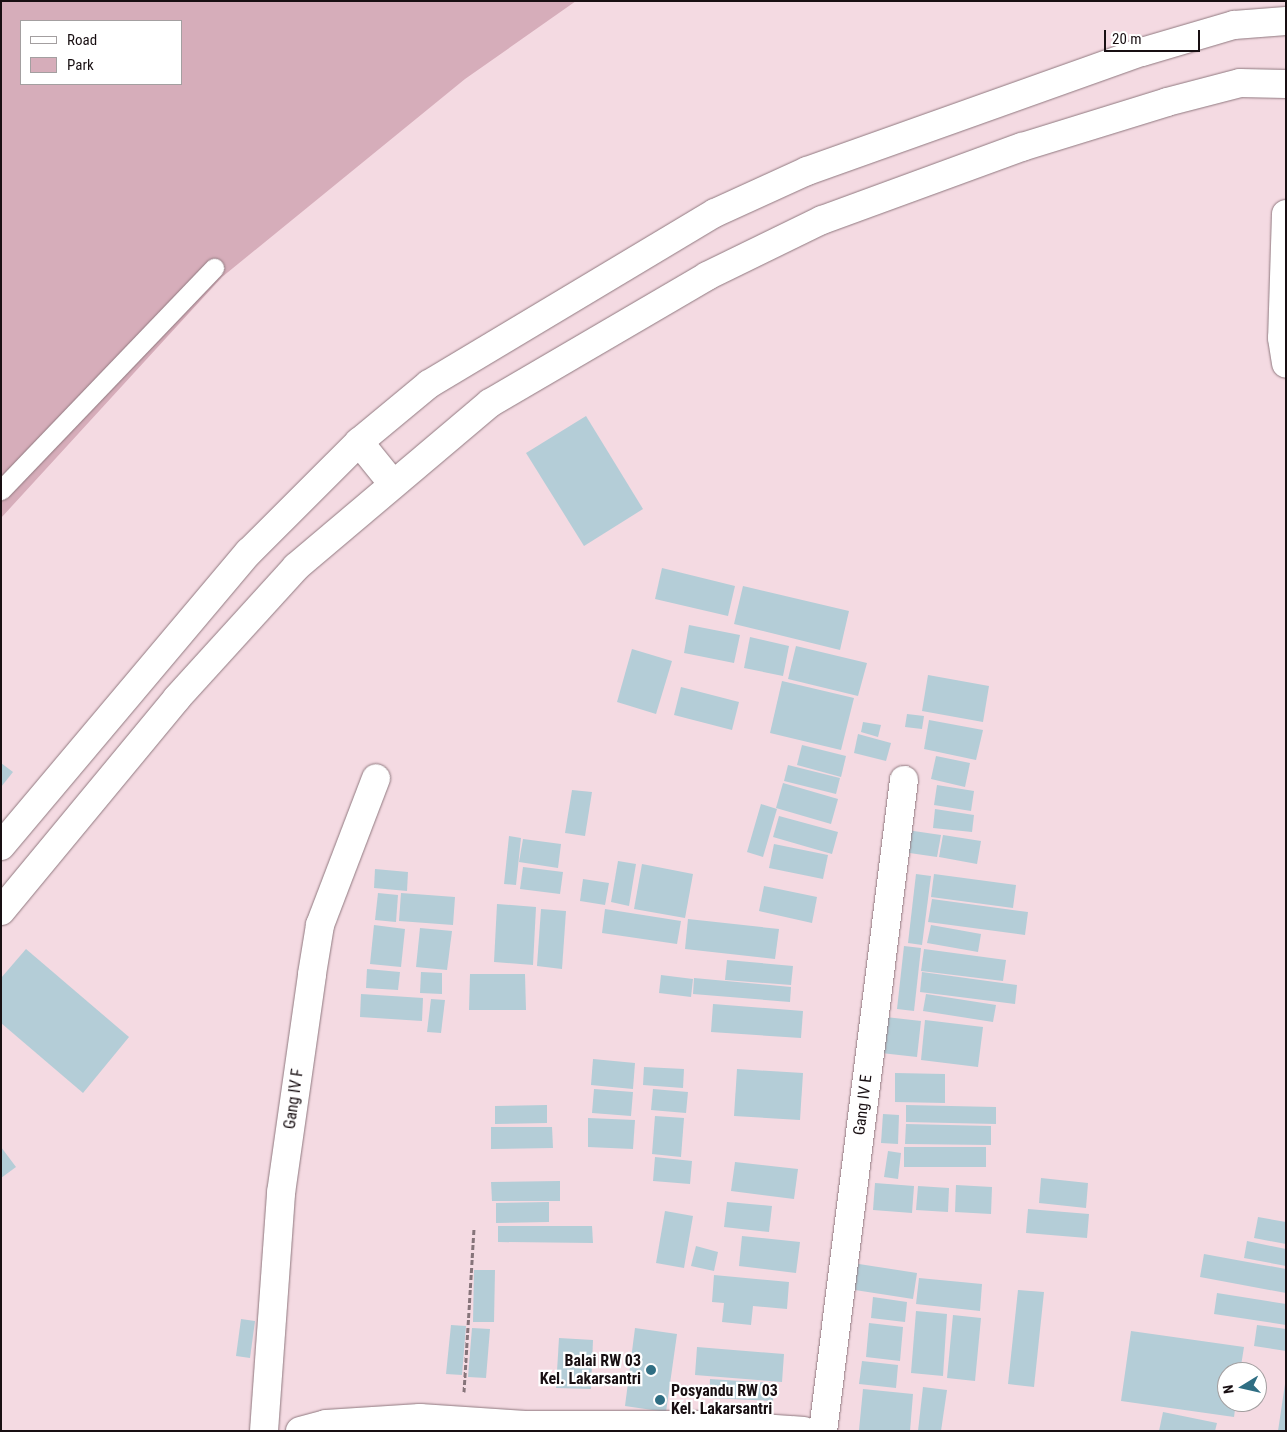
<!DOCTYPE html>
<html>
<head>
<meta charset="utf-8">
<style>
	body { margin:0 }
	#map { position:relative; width:1287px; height:1432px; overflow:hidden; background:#f4dae2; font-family:"Roboto Condensed",sans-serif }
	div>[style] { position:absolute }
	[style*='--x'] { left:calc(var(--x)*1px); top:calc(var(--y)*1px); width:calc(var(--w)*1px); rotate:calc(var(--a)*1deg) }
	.green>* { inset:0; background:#d6adba }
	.building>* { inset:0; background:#b4cdd7 }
	.path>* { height:3px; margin-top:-1.5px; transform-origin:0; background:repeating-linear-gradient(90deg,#86747a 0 5px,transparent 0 7.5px) }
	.roads { filter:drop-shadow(0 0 1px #8f787f) drop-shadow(0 0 1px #8f787f) }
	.lane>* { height:19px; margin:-9.5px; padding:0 9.5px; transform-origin:9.5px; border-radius:9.5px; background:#fff }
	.street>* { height:28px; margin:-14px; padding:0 14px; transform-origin:14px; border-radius:14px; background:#fff }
	.secondary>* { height:28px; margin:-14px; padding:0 14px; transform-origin:14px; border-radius:14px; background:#fff }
	.dots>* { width:14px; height:14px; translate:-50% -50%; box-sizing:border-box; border:2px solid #fff; border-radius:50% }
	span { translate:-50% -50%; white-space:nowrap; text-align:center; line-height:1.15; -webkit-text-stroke:4.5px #fff; paint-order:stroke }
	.street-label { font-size:16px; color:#180f12 }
	.poi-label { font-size:16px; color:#180f12; font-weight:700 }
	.right { translate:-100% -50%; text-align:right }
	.left { translate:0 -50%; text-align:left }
	.frame { position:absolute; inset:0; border:2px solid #180f12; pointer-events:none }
	.legend { position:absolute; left:20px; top:20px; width:162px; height:65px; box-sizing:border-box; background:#fff; border:1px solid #a39fa0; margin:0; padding:6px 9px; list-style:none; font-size:15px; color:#180f12 }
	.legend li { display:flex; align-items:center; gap:10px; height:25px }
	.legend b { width:25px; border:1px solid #a39fa0 }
	.north { position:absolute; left:1217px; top:1362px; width:50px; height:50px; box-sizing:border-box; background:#fff; border:1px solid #a39fa0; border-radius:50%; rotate:261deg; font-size:14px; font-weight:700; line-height:20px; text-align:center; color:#180f12 }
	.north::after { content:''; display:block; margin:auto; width:18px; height:22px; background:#2f6e83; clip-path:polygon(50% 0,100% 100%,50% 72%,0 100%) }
	.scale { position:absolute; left:1104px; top:30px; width:96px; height:22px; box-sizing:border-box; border:2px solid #180f12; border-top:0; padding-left:6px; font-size:15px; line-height:18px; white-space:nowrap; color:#180f12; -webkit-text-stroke:4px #fff; paint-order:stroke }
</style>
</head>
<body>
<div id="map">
	<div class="green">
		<i style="clip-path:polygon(evenodd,1px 1px,576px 1px,465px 79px,222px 277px,1px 518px,1px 1px,21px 21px,181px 21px,181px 84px,21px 84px,21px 21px)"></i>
	</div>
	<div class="building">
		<i style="clip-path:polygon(586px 416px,643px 509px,584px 546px,526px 453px)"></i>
		<i style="clip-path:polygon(662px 568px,735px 586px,728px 616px,655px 599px)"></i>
		<i style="clip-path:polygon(743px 586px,849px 611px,840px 650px,734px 624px)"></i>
		<i style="clip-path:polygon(689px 625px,740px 635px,734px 663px,684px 653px)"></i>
		<i style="clip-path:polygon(750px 637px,789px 646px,783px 676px,744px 668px)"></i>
		<i style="clip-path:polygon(796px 646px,867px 663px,858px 696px,788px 679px)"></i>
		<i style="clip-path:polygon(632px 649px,672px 661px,656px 714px,617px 702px)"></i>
		<i style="clip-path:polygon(928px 675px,989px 686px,983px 722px,922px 711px)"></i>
		<i style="clip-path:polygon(782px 681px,854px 698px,841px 750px,770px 733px)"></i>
		<i style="clip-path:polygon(681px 687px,739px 702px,732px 730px,674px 715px)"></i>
		<i style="clip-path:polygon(907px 714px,924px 716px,922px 729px,905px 727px)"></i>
		<i style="clip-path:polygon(929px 720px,983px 730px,976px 760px,924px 749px)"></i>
		<i style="clip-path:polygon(863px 722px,881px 725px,878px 737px,861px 732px)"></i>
		<i style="clip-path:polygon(858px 734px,891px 743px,886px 761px,854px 753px)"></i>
		<i style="clip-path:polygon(802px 745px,846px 756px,841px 777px,797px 765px)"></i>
		<i style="clip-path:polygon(936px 756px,970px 763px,965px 787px,931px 779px)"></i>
		<i style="clip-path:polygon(1px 763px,13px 772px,1px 787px)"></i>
		<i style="clip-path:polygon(788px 765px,840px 778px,836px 794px,784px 781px)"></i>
		<i style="clip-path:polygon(783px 783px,838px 799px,831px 824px,776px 808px)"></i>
		<i style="clip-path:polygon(937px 785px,974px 791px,971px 811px,934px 805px)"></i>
		<i style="clip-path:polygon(572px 790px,592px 792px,585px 836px,565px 833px)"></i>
		<i style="clip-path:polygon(761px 804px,777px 809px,763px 857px,747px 852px)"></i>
		<i style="clip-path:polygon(935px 809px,974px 815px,972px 832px,933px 828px)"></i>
		<i style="clip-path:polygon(779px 816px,838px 832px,832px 854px,773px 837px)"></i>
		<i style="clip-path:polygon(900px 829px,941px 835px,937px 857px,896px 851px)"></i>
		<i style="clip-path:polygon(943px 835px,981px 841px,977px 864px,939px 857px)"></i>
		<i style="clip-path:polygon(509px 836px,521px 838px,516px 885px,504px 884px)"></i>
		<i style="clip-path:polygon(523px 839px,561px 844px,558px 868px,519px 862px)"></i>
		<i style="clip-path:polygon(774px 844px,828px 855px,823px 879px,769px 868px)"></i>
		<i style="clip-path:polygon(618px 861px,636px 864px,629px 906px,611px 902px)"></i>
		<i style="clip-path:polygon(642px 864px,693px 874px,685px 918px,634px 909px)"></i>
		<i style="clip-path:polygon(523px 867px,563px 872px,560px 894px,520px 889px)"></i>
		<i style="clip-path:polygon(375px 869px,408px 872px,407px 891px,374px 888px)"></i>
		<i style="clip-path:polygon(916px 874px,931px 876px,922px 945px,908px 943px)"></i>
		<i style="clip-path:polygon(934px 874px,1016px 885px,1013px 908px,931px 897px)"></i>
		<i style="clip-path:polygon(583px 879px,609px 883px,605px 905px,580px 901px)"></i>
		<i style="clip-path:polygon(764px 886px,817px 897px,812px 923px,759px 911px)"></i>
		<i style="clip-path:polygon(378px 893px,398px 895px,396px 922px,375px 920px)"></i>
		<i style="clip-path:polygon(401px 893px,455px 897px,453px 925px,399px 921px)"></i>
		<i style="clip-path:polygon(932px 899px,1028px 912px,1025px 935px,928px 922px)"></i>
		<i style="clip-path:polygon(497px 904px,536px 907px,533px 965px,494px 962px)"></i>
		<i style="clip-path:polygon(541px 909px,566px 911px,562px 969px,537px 966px)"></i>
		<i style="clip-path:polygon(605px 909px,681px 921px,677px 944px,602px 933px)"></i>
		<i style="clip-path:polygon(688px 919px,779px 929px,775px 959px,685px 949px)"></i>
		<i style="clip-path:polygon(374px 925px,405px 929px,401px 967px,370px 964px)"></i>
		<i style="clip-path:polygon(931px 925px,981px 934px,978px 952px,927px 943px)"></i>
		<i style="clip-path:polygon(420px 928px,452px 931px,447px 970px,416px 967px)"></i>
		<i style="clip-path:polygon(904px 946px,921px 948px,914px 1011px,897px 1009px)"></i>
		<i style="clip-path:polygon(26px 949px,129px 1037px,83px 1093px,1px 1023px,1px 978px)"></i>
		<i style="clip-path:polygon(924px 949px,1006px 960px,1003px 981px,921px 971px)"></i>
		<i style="clip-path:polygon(727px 960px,793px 966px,791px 985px,725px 980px)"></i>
		<i style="clip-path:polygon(367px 969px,400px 972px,398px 990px,366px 988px)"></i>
		<i style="clip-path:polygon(421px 972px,442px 973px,442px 994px,420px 993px)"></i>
		<i style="clip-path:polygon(922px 972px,1017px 985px,1015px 1004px,920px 992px)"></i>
		<i style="clip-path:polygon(470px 974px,525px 974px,526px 1010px,469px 1010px)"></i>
		<i style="clip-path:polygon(661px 975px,693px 979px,691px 997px,659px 993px)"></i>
		<i style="clip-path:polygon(694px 978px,791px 987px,790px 1002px,693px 994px)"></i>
		<i style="clip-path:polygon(361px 994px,423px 998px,422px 1021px,360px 1017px)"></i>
		<i style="clip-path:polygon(926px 994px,996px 1005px,993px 1022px,923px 1011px)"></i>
		<i style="clip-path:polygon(431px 999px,445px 1000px,441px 1033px,427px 1032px)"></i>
		<i style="clip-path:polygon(713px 1004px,803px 1011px,801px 1038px,711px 1032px)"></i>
		<i style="clip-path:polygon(877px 1016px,921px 1021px,917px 1057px,872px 1052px)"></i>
		<i style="clip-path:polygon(925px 1020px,983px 1027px,978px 1067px,921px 1060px)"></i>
		<i style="clip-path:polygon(593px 1059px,635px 1063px,633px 1089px,591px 1085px)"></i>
		<i style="clip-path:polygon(644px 1067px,684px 1069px,683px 1088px,643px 1085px)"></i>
		<i style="clip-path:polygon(737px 1069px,803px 1073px,800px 1120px,734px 1116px)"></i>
		<i style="clip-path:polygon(895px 1073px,945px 1074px,945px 1103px,895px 1102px)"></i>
		<i style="clip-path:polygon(594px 1089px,633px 1092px,631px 1116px,592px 1113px)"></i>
		<i style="clip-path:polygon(653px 1089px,688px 1092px,686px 1113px,651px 1110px)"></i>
		<i style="clip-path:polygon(547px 1105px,547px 1123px,495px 1124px,495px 1106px)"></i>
		<i style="clip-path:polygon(906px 1105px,996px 1107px,996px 1124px,906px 1122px)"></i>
		<i style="clip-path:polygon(883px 1114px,899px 1115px,898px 1144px,881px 1143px)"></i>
		<i style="clip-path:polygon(655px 1116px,684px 1118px,681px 1157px,652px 1154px)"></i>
		<i style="clip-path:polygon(588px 1118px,635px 1120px,633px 1149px,588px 1147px)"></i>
		<i style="clip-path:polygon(906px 1124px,991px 1126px,991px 1145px,905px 1144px)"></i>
		<i style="clip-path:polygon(491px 1127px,552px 1127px,553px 1148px,491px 1149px)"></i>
		<i style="clip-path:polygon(1px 1147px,16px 1167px,1px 1178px)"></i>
		<i style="clip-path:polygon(904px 1147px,986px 1147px,986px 1167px,904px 1167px)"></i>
		<i style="clip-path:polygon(888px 1151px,901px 1153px,898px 1179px,884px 1177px)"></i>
		<i style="clip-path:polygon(655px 1157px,692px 1161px,690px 1184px,653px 1181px)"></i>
		<i style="clip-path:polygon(735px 1162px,798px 1169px,794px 1199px,731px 1191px)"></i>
		<i style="clip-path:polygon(1041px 1178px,1088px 1183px,1086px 1208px,1039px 1203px)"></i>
		<i style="clip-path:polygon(560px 1181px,560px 1201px,492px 1201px,491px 1182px)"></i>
		<i style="clip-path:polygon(875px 1183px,914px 1186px,912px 1213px,873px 1210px)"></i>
		<i style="clip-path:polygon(956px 1185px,992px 1187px,991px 1214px,955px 1212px)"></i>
		<i style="clip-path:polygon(918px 1186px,949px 1188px,948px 1212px,916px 1210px)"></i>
		<i style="clip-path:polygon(549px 1202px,549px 1222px,496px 1223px,496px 1203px)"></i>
		<i style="clip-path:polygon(727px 1202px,772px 1206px,769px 1232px,724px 1227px)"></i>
		<i style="clip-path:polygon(1028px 1209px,1089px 1214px,1087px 1238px,1026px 1233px)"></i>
		<i style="clip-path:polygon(665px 1211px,693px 1216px,684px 1268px,656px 1263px)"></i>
		<i style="clip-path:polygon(1258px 1217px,1286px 1222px,1286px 1244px,1254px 1238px)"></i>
		<i style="clip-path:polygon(498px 1226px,592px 1226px,593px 1243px,498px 1242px)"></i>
		<i style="clip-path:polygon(742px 1236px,800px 1242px,796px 1273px,739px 1266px)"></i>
		<i style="clip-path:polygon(1247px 1241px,1286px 1249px,1286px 1266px,1244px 1258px)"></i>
		<i style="clip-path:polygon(696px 1246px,718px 1252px,714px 1271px,691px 1266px)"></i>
		<i style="clip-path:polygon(1204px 1254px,1286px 1269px,1286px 1293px,1200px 1277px)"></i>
		<i style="clip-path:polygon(846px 1262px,917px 1273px,913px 1299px,842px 1288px)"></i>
		<i style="clip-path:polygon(474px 1270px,495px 1270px,494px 1322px,473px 1322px)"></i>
		<i style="clip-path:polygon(714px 1275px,789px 1282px,787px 1309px,753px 1306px,751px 1325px,722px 1322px,724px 1303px,712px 1302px)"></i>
		<i style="clip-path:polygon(919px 1278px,982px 1284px,980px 1311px,916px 1304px)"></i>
		<i style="clip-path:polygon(1018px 1290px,1044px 1292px,1034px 1387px,1008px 1384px)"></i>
		<i style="clip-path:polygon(1217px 1293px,1286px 1304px,1286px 1325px,1214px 1314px)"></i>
		<i style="clip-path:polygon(873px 1297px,907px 1302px,905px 1322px,871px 1318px)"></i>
		<i style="clip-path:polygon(916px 1311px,947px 1314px,943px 1376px,911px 1373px)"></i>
		<i style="clip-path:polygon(953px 1315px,981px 1318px,975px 1381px,947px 1378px)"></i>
		<i style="clip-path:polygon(241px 1319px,255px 1321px,250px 1358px,236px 1356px)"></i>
		<i style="clip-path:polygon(869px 1323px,903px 1327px,900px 1361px,866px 1357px)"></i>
		<i style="clip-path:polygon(451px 1325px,466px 1326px,462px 1375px,446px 1374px)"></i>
		<i style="clip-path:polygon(1257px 1325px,1286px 1329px,1286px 1351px,1254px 1346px)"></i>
		<i style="clip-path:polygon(472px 1328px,490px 1329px,486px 1378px,468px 1377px)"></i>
		<i style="clip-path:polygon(635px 1328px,677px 1334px,666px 1412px,625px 1406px)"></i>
		<i style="clip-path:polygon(1131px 1331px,1244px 1347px,1240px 1372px,1227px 1372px,1227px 1402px,1236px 1402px,1234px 1417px,1121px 1401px)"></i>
		<i style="clip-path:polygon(559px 1338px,593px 1340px,591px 1389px,556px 1388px)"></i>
		<i style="clip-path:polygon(697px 1347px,784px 1354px,782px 1382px,695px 1375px)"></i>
		<i style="clip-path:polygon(862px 1361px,898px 1365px,896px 1388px,859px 1384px)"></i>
		<i style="clip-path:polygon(710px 1379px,774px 1383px,773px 1401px,709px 1398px)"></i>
		<i style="clip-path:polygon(1285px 1384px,1286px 1431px,1278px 1431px)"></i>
		<i style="clip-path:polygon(923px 1387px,947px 1390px,941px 1431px,918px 1431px)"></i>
		<i style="clip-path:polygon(863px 1389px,913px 1394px,910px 1431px,859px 1430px)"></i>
		<i style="clip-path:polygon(1163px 1412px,1217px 1423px,1215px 1431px,1159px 1431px)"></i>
	</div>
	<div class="path">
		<i style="--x:464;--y:1392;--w:163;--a:-86.5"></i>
	</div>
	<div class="roads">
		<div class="lane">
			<i style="--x:1;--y:490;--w:308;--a:-46.2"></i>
		</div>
		<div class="street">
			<i style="--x:1286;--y:214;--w:124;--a:91.8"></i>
			<i style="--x:1282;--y:338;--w:26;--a:81"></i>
			<i style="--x:359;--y:442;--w:54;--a:51"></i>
			<i style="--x:1;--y:846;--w:385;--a:-49.9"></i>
			<i style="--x:249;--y:552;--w:156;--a:-45"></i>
			<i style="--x:359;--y:442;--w:91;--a:-39.6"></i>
			<i style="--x:429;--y:384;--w:333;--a:-30.9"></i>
			<i style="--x:715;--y:213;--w:101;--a:-24.5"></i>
			<i style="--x:807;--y:171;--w:356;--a:-19.6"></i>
			<i style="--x:1142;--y:52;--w:96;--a:-16.4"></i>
			<i style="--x:1234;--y:25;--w:52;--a:-4.4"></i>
			<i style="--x:1;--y:911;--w:276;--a:-50.4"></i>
			<i style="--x:177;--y:698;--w:177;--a:-47.7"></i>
			<i style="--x:296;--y:567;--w:254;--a:-40.2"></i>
			<i style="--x:490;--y:403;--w:251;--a:-30.3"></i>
			<i style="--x:707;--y:276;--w:128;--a:-26"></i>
			<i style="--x:822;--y:220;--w:213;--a:-20.1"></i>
			<i style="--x:1022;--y:147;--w:152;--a:-17.2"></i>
			<i style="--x:1167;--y:102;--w:75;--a:-14.6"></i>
			<i style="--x:1240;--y:83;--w:46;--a:1.2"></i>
			<i style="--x:264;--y:1431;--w:239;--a:-85.9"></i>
			<i style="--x:281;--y:1193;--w:221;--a:-81.9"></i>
			<i style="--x:312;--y:974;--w:50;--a:-80.7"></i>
			<i style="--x:320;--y:925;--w:157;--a:-69.1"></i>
			<i style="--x:823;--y:1431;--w:656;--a:-82.91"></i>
		</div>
		<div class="secondary">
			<i style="--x:300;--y:1431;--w:27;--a:-15"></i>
			<i style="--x:326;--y:1424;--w:94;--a:-3.7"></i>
			<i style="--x:420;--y:1418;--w:105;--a:3.8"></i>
			<i style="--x:525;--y:1425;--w:192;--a:0"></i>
			<i style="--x:717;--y:1425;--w:87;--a:3.9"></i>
		</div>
	</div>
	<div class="dots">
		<i style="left:651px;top:1370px;background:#2f6e83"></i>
		<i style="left:660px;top:1400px;background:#2f6e83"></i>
	</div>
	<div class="street-label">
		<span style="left:294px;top:1099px;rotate:-82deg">Gang IV F</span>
		<span style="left:863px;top:1105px;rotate:-83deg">Gang IV E</span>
	</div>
	<div class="poi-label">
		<span class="right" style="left:641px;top:1370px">Balai RW 03<br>Kel. Lakarsantri</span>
		<span class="left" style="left:671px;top:1400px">Posyandu RW 03<br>Kel. Lakarsantri</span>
	</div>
	<div class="frame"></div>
	<ul class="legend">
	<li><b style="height:6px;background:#fff"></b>Road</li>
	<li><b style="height:14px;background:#d6adba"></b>Park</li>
	</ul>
	<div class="north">N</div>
	<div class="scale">20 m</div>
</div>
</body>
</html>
